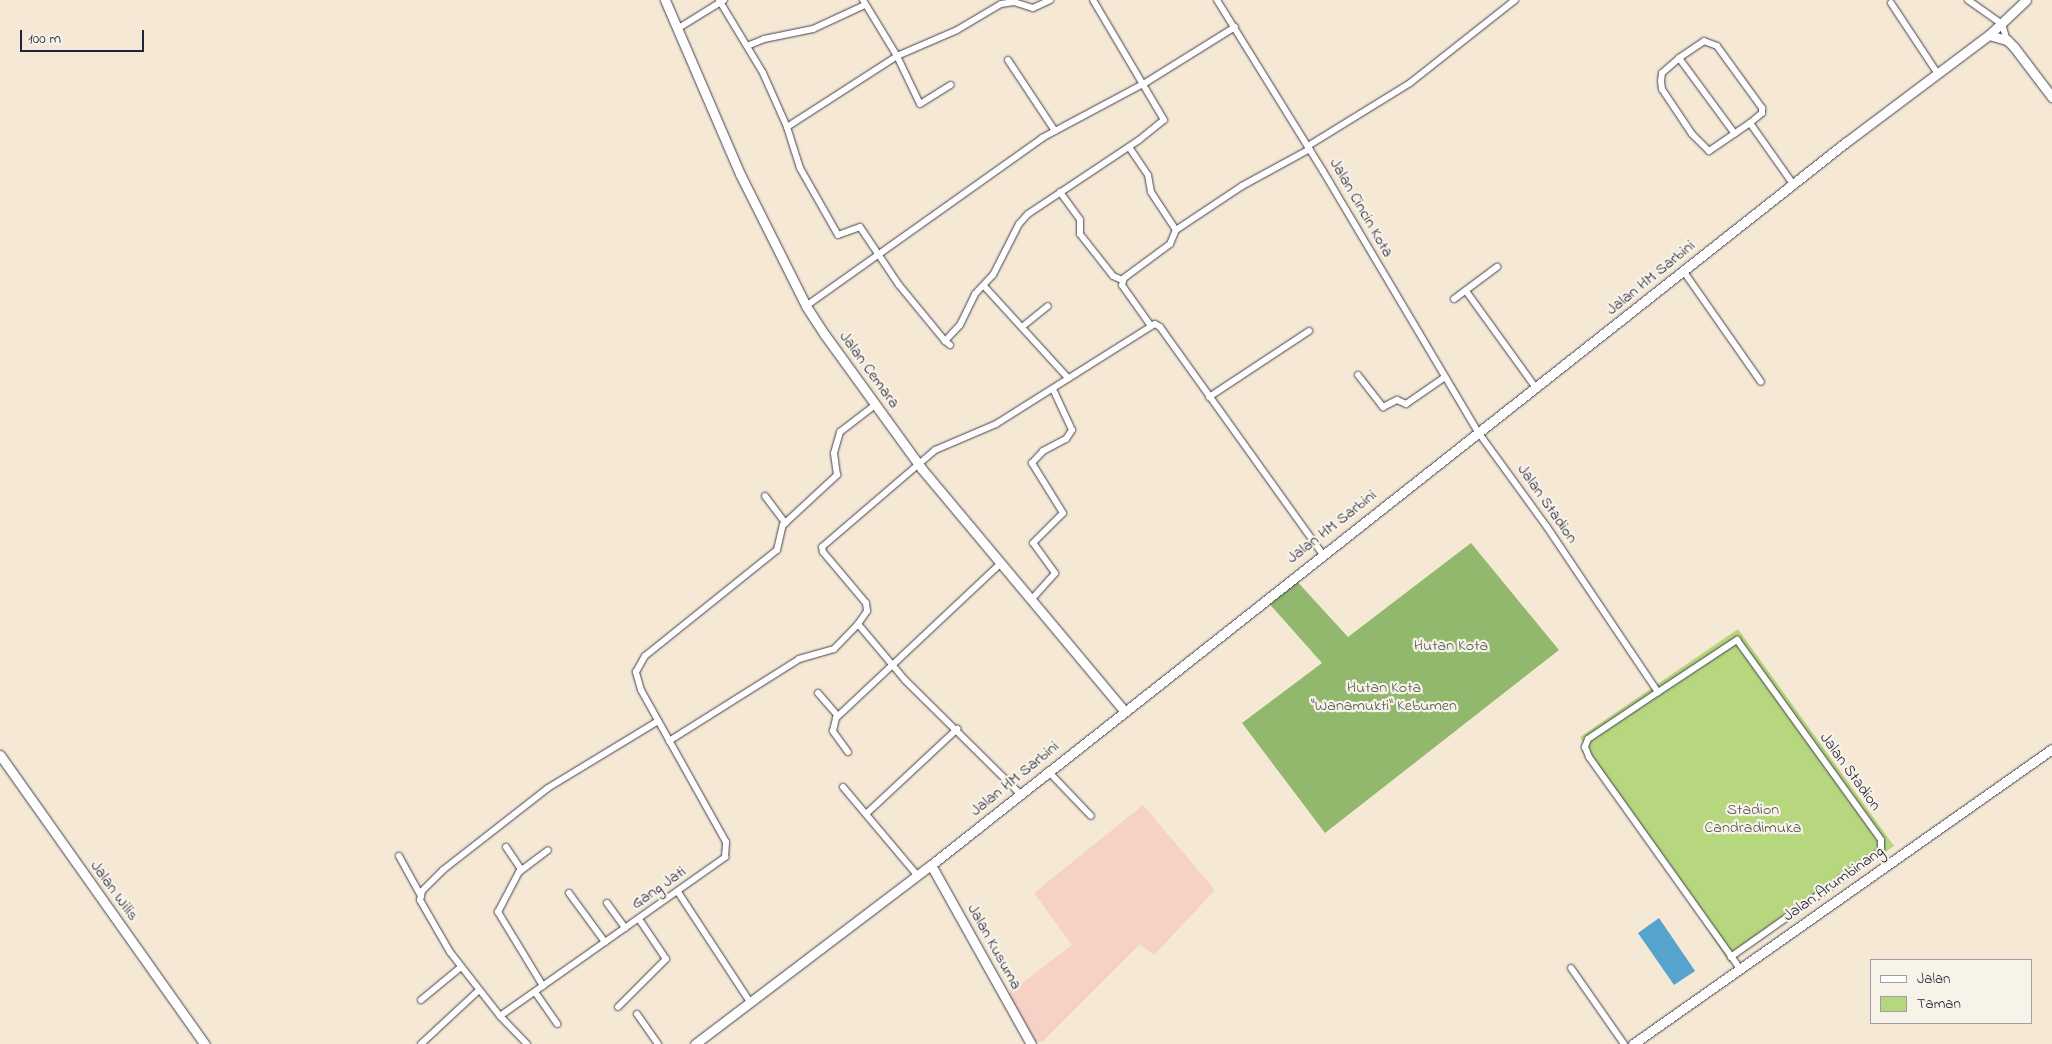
<!DOCTYPE html>
<html>
<head>
<meta charset="utf-8">
<style>
	body { margin:0 }
	#map { position:relative; width:2052px; height:1044px; overflow:hidden; background:#f5e9d5; font-family:"Indie Flower",sans-serif }
	div>[style] { position:absolute }
	[style*='--x'] { left:calc(var(--x)*1px); top:calc(var(--y)*1px); width:calc(var(--w)*1px); rotate:calc(var(--a)*1deg) }
	.built>* { inset:0; background:#f6d1c5 }
	.green>* { inset:0; background:#b7d77e }
	.forest>* { inset:0; background:#91b86d }
	.water>* { inset:0; background:#55a4ce }
	.roads { filter:drop-shadow(0 0 1px #424052) drop-shadow(0 0 1px #424052) }
	.street>* { height:6px; margin:-3px; padding:0 3px; transform-origin:3px; border-radius:3px; background:#fff }
	.secondary>* { height:9px; margin:-4.5px; padding:0 4.5px; transform-origin:4.5px; border-radius:4.5px; background:#fff }
	span { translate:-50% -50%; white-space:nowrap; text-align:center; line-height:1.15; -webkit-text-stroke:4.5px #f7f3e8; paint-order:stroke }
	.street-label { font-size:16px; color:#22223b }
	.park-label { font-size:16px; color:#4f584f }
	.legend { position:absolute; left:1870px; top:959px; width:162px; height:65px; box-sizing:border-box; background:#f7f3e8; border:1px solid #a29fa3; margin:0; padding:6px 9px; list-style:none; font-size:15px; color:#22223b }
	.legend li { display:flex; align-items:center; gap:10px; height:25px }
	.legend b { width:25px; border:1px solid #a29fa3 }
	.scale { position:absolute; left:20px; top:30px; width:124px; height:22px; box-sizing:border-box; border:2px solid #22223b; border-top:0; padding-left:6px; font-size:15px; line-height:18px; white-space:nowrap; color:#22223b; -webkit-text-stroke:4px #f7f3e8; paint-order:stroke }
</style>
</head>
<body>
<div id="map">
	<div class="built">
		<i style="clip-path:polygon(1143px 805px,1215px 890px,1154px 955px,1140px 944px,1043px 1041px,1028px 1044px,1005px 996px,1072px 945px,1034px 893px)"></i>
	</div>
	<div class="green">
		<i style="clip-path:polygon(1738px 629px,1894px 846px,1729px 962px,1580px 737px)"></i>
	</div>
	<div class="forest">
		<i style="clip-path:polygon(1471px 543px,1559px 650px,1325px 833px,1242px 723px,1322px 663px,1265px 599px,1293px 577px,1348px 637px)"></i>
	</div>
	<div class="water">
		<i style="clip-path:polygon(1659px 918px,1695px 971px,1674px 985px,1638px 933px)"></i>
	</div>
	<div class="roads">
		<div class="street">
			<i style="--x:719;--y:0;--w:85;--a:58.9"></i>
			<i style="--x:763;--y:73;--w:59;--a:66"></i>
			<i style="--x:787;--y:127;--w:43;--a:72.4"></i>
			<i style="--x:800;--y:168;--w:77;--a:60.4"></i>
			<i style="--x:838;--y:235;--w:23;--a:-20"></i>
			<i style="--x:860;--y:227;--w:70;--a:56.1"></i>
			<i style="--x:899;--y:285;--w:72;--a:50.6"></i>
			<i style="--x:863;--y:0;--w:66;--a:58.7"></i>
			<i style="--x:897;--y:56;--w:53;--a:64.4"></i>
			<i style="--x:920;--y:104;--w:36;--a:-32"></i>
			<i style="--x:1217;--y:0;--w:201;--a:58.2"></i>
			<i style="--x:1323;--y:171;--w:304;--a:59.3"></i>
			<i style="--x:1478;--y:432;--w:117;--a:54"></i>
			<i style="--x:1547;--y:527;--w:199;--a:56.1"></i>
			<i style="--x:1658;--y:692;--w:84;--a:146.1"></i>
			<i style="--x:1588;--y:739;--w:9;--a:111"></i>
			<i style="--x:1585;--y:747;--w:11;--a:68"></i>
			<i style="--x:1589;--y:757;--w:260;--a:54.5"></i>
			<i style="--x:1968;--y:0;--w:42;--a:35.2"></i>
			<i style="--x:2002;--y:24;--w:17;--a:73"></i>
			<i style="--x:1891;--y:3;--w:85;--a:56.5"></i>
			<i style="--x:677;--y:29;--w:55;--a:-31.7"></i>
			<i style="--x:1704;--y:41;--w:14;--a:21"></i>
			<i style="--x:1717;--y:46;--w:77;--a:54"></i>
			<i style="--x:1762;--y:108;--w:5;--a:90"></i>
			<i style="--x:1762;--y:113;--w:16;--a:140"></i>
			<i style="--x:1750;--y:123;--w:50;--a:145.7"></i>
			<i style="--x:1709;--y:151;--w:24;--a:-135"></i>
			<i style="--x:1692;--y:134;--w:54;--a:-123.7"></i>
			<i style="--x:1662;--y:89;--w:8;--a:-97"></i>
			<i style="--x:1661;--y:81;--w:8;--a:-83"></i>
			<i style="--x:1662;--y:73;--w:23;--a:-41"></i>
			<i style="--x:1679;--y:58;--w:30;--a:-34"></i>
			<i style="--x:747;--y:46;--w:18;--a:-22"></i>
			<i style="--x:764;--y:39;--w:50;--a:-11.5"></i>
			<i style="--x:813;--y:29;--w:57;--a:-24.8"></i>
			<i style="--x:1679;--y:58;--w:94;--a:53.6"></i>
			<i style="--x:1008;--y:60;--w:85;--a:56.5"></i>
			<i style="--x:1750;--y:123;--w:75;--a:54.8"></i>
			<i style="--x:787;--y:127;--w:131;--a:-32.8"></i>
			<i style="--x:897;--y:56;--w:65;--a:-23.4"></i>
			<i style="--x:957;--y:30;--w:51;--a:-30.6"></i>
			<i style="--x:1001;--y:4;--w:13;--a:-9"></i>
			<i style="--x:1014;--y:2;--w:20;--a:18"></i>
			<i style="--x:1033;--y:8;--w:19;--a:-25"></i>
			<i style="--x:1308;--y:146;--w:120;--a:-31.7"></i>
			<i style="--x:1410;--y:83;--w:134;--a:-38.3"></i>
			<i style="--x:1129;--y:147;--w:34;--a:56"></i>
			<i style="--x:1148;--y:175;--w:17;--a:80"></i>
			<i style="--x:1151;--y:192;--w:45;--a:56.7"></i>
			<i style="--x:1060;--y:192;--w:34;--a:54"></i>
			<i style="--x:1080;--y:220;--w:14;--a:90"></i>
			<i style="--x:1080;--y:234;--w:53;--a:51.8"></i>
			<i style="--x:1113;--y:276;--w:10;--a:24"></i>
			<i style="--x:1684;--y:272;--w:134;--a:55"></i>
			<i style="--x:984;--y:286;--w:125;--a:47.6"></i>
			<i style="--x:1466;--y:291;--w:120;--a:54.2"></i>
			<i style="--x:1454;--y:299;--w:54;--a:-36.7"></i>
			<i style="--x:806;--y:306;--w:290;--a:-35.4"></i>
			<i style="--x:1042;--y:138;--w:117;--a:-28.1"></i>
			<i style="--x:1145;--y:83;--w:106;--a:-31.9"></i>
			<i style="--x:1151;--y:326;--w:50;--a:-125.3"></i>
			<i style="--x:1122;--y:285;--w:7;--a:-74"></i>
			<i style="--x:1124;--y:278;--w:57;--a:-36.5"></i>
			<i style="--x:1170;--y:244;--w:15;--a:-67"></i>
			<i style="--x:1176;--y:230;--w:79;--a:-33.7"></i>
			<i style="--x:1242;--y:186;--w:77;--a:-28.6"></i>
			<i style="--x:1022;--y:327;--w:33;--a:-39"></i>
			<i style="--x:950;--y:345;--w:6;--a:-141"></i>
			<i style="--x:945;--y:341;--w:22;--a:-47"></i>
			<i style="--x:960;--y:325;--w:34;--a:-64"></i>
			<i style="--x:975;--y:294;--w:26;--a:-47"></i>
			<i style="--x:993;--y:275;--w:57;--a:-63"></i>
			<i style="--x:1019;--y:224;--w:13;--a:-48"></i>
			<i style="--x:1028;--y:214;--w:133;--a:-33.7"></i>
			<i style="--x:1139;--y:140;--w:32;--a:-39"></i>
			<i style="--x:1164;--y:120;--w:139;--a:-120.6"></i>
			<i style="--x:1358;--y:375;--w:41;--a:52"></i>
			<i style="--x:1383;--y:407;--w:16;--a:-27"></i>
			<i style="--x:1397;--y:400;--w:10;--a:24"></i>
			<i style="--x:1406;--y:404;--w:47;--a:-34.7"></i>
			<i style="--x:1209;--y:397;--w:120;--a:-33.4"></i>
			<i style="--x:765;--y:496;--w:34;--a:53"></i>
			<i style="--x:1031;--y:600;--w:36;--a:-48"></i>
			<i style="--x:1055;--y:573;--w:37;--a:-126"></i>
			<i style="--x:1033;--y:543;--w:42;--a:-45"></i>
			<i style="--x:1063;--y:513;--w:59;--a:-121.8"></i>
			<i style="--x:1032;--y:463;--w:16;--a:-47"></i>
			<i style="--x:1043;--y:451;--w:26;--a:-28"></i>
			<i style="--x:1066;--y:439;--w:11;--a:-56"></i>
			<i style="--x:1072;--y:430;--w:45;--a:-114.9"></i>
			<i style="--x:858;--y:624;--w:16;--a:-55"></i>
			<i style="--x:867;--y:611;--w:8;--a:-97"></i>
			<i style="--x:866;--y:603;--w:67;--a:-130.1"></i>
			<i style="--x:823;--y:552;--w:5;--a:-101"></i>
			<i style="--x:822;--y:547;--w:149;--a:-40.6"></i>
			<i style="--x:935;--y:450;--w:66;--a:-23.1"></i>
			<i style="--x:996;--y:424;--w:188;--a:-32.2"></i>
			<i style="--x:1155;--y:324;--w:6;--a:31"></i>
			<i style="--x:1160;--y:327;--w:278;--a:54.4"></i>
			<i style="--x:1658;--y:692;--w:95;--a:-33.4"></i>
			<i style="--x:1737;--y:640;--w:246;--a:54.2"></i>
			<i style="--x:1881;--y:840;--w:11;--a:90"></i>
			<i style="--x:1881;--y:851;--w:184;--a:144.8"></i>
			<i style="--x:818;--y:693;--w:30;--a:49"></i>
			<i style="--x:669;--y:741;--w:154;--a:-32.2"></i>
			<i style="--x:799;--y:659;--w:36;--a:-16"></i>
			<i style="--x:834;--y:649;--w:35;--a:-46"></i>
			<i style="--x:858;--y:624;--w:73;--a:50"></i>
			<i style="--x:905;--y:680;--w:162;--a:44.7"></i>
			<i style="--x:848;--y:752;--w:26;--a:-126"></i>
			<i style="--x:833;--y:731;--w:13;--a:-77"></i>
			<i style="--x:836;--y:718;--w:225;--a:-43.2"></i>
			<i style="--x:1048;--y:771;--w:62;--a:46.3"></i>
			<i style="--x:843;--y:787;--w:115;--a:49.9"></i>
			<i style="--x:866;--y:814;--w:125;--a:-43"></i>
			<i style="--x:506;--y:847;--w:27;--a:56"></i>
			<i style="--x:399;--y:856;--w:46;--a:61.2"></i>
			<i style="--x:678;--y:892;--w:131;--a:56.8"></i>
			<i style="--x:569;--y:893;--w:61;--a:53.7"></i>
			<i style="--x:607;--y:903;--w:31;--a:54"></i>
			<i style="--x:1571;--y:968;--w:93;--a:55.1"></i>
			<i style="--x:543;--y:986;--w:87;--a:-121.3"></i>
			<i style="--x:498;--y:912;--w:45;--a:-62.3"></i>
			<i style="--x:519;--y:872;--w:36;--a:-37"></i>
			<i style="--x:535;--y:992;--w:39;--a:55"></i>
			<i style="--x:421;--y:1000;--w:52;--a:-39.5"></i>
			<i style="--x:618;--y:1007;--w:68;--a:-45"></i>
			<i style="--x:666;--y:959;--w:48;--a:-124"></i>
			<i style="--x:637;--y:1014;--w:37;--a:55"></i>
			<i style="--x:500;--y:1016;--w:276;--a:-35.2"></i>
			<i style="--x:725;--y:857;--w:15;--a:-86"></i>
			<i style="--x:726;--y:842;--w:174;--a:-119.2"></i>
			<i style="--x:641;--y:690;--w:19;--a:-106"></i>
			<i style="--x:636;--y:672;--w:18;--a:-61"></i>
			<i style="--x:645;--y:656;--w:169;--a:-38.8"></i>
			<i style="--x:777;--y:550;--w:26;--a:-77"></i>
			<i style="--x:783;--y:525;--w:74;--a:-42.8"></i>
			<i style="--x:837;--y:475;--w:22;--a:-98"></i>
			<i style="--x:834;--y:453;--w:22;--a:-74"></i>
			<i style="--x:840;--y:432;--w:44;--a:-37.6"></i>
			<i style="--x:421;--y:1044;--w:78;--a:-42.9"></i>
			<i style="--x:527;--y:1044;--w:39;--a:-134"></i>
			<i style="--x:500;--y:1016;--w:81;--a:-128"></i>
			<i style="--x:450;--y:952;--w:60;--a:-120"></i>
			<i style="--x:420;--y:900;--w:9;--a:-77"></i>
			<i style="--x:422;--y:891;--w:30;--a:-45"></i>
			<i style="--x:443;--y:870;--w:133;--a:-38"></i>
			<i style="--x:548;--y:788;--w:129;--a:-31.3"></i>
		</div>
		<div class="secondary">
			<i style="--x:665;--y:0;--w:189;--a:66.7"></i>
			<i style="--x:740;--y:174;--w:148;--a:63.4"></i>
			<i style="--x:806;--y:306;--w:35;--a:57"></i>
			<i style="--x:825;--y:335;--w:165;--a:54.1"></i>
			<i style="--x:922;--y:469;--w:315;--a:50.1"></i>
			<i style="--x:1989;--y:35;--w:19;--a:16"></i>
			<i style="--x:2007;--y:40;--w:10;--a:45"></i>
			<i style="--x:2014;--y:47;--w:63;--a:52.8"></i>
			<i style="--x:0;--y:755;--w:354;--a:54.7"></i>
			<i style="--x:931;--y:865;--w:205;--a:60.8"></i>
			<i style="--x:695;--y:1044;--w:296;--a:-37.2"></i>
			<i style="--x:931;--y:865;--w:1165;--a:-38.31"></i>
			<i style="--x:1845;--y:143;--w:180;--a:-36.9"></i>
			<i style="--x:1989;--y:35;--w:51;--a:-43.4"></i>
			<i style="--x:1633;--y:1044;--w:512;--a:-35.15"></i>
		</div>
	</div>
	<div class="street-label">
		<span style="left:1361px;top:208px;rotate:60deg">Jalan Cincin Kota</span>
		<span style="left:1651px;top:278px;rotate:-39deg">Jalan HM Sarbini</span>
		<span style="left:869px;top:370px;rotate:54deg">Jalan Cemara</span>
		<span style="left:1547px;top:504px;rotate:55deg">Jalan Stadion</span>
		<span style="left:1332px;top:527px;rotate:-38deg">Jalan HM Sarbini</span>
		<span style="left:1850px;top:772px;rotate:54deg">Jalan Stadion</span>
		<span style="left:1015px;top:779px;rotate:-39deg">Jalan HM Sarbini</span>
		<span style="left:1834px;top:884px;rotate:-35deg">Jalan Arumbinang</span>
		<span style="left:659px;top:888px;rotate:-35deg">Gang Jati</span>
		<span style="left:114px;top:891px;rotate:54deg">Jalan Wilis</span>
		<span style="left:994px;top:947px;rotate:61deg">Jalan Kusuma</span>
	</div>
	<div class="park-label">
		<span style="left:1451px;top:646px">Hutan Kota</span>
		<span style="left:1384px;top:697px">Hutan Kota<br>"Wanamukti" Kebumen</span>
		<span style="left:1753px;top:819px">Stadion<br>Candradimuka</span>
	</div>
	<ul class="legend">
	<li><b style="height:6px;background:#fff"></b>Jalan</li>
	<li><b style="height:14px;background:#b7d77e"></b>Taman</li>
	</ul>
	<div class="scale">100 m</div>
</div>
</body>
</html>
